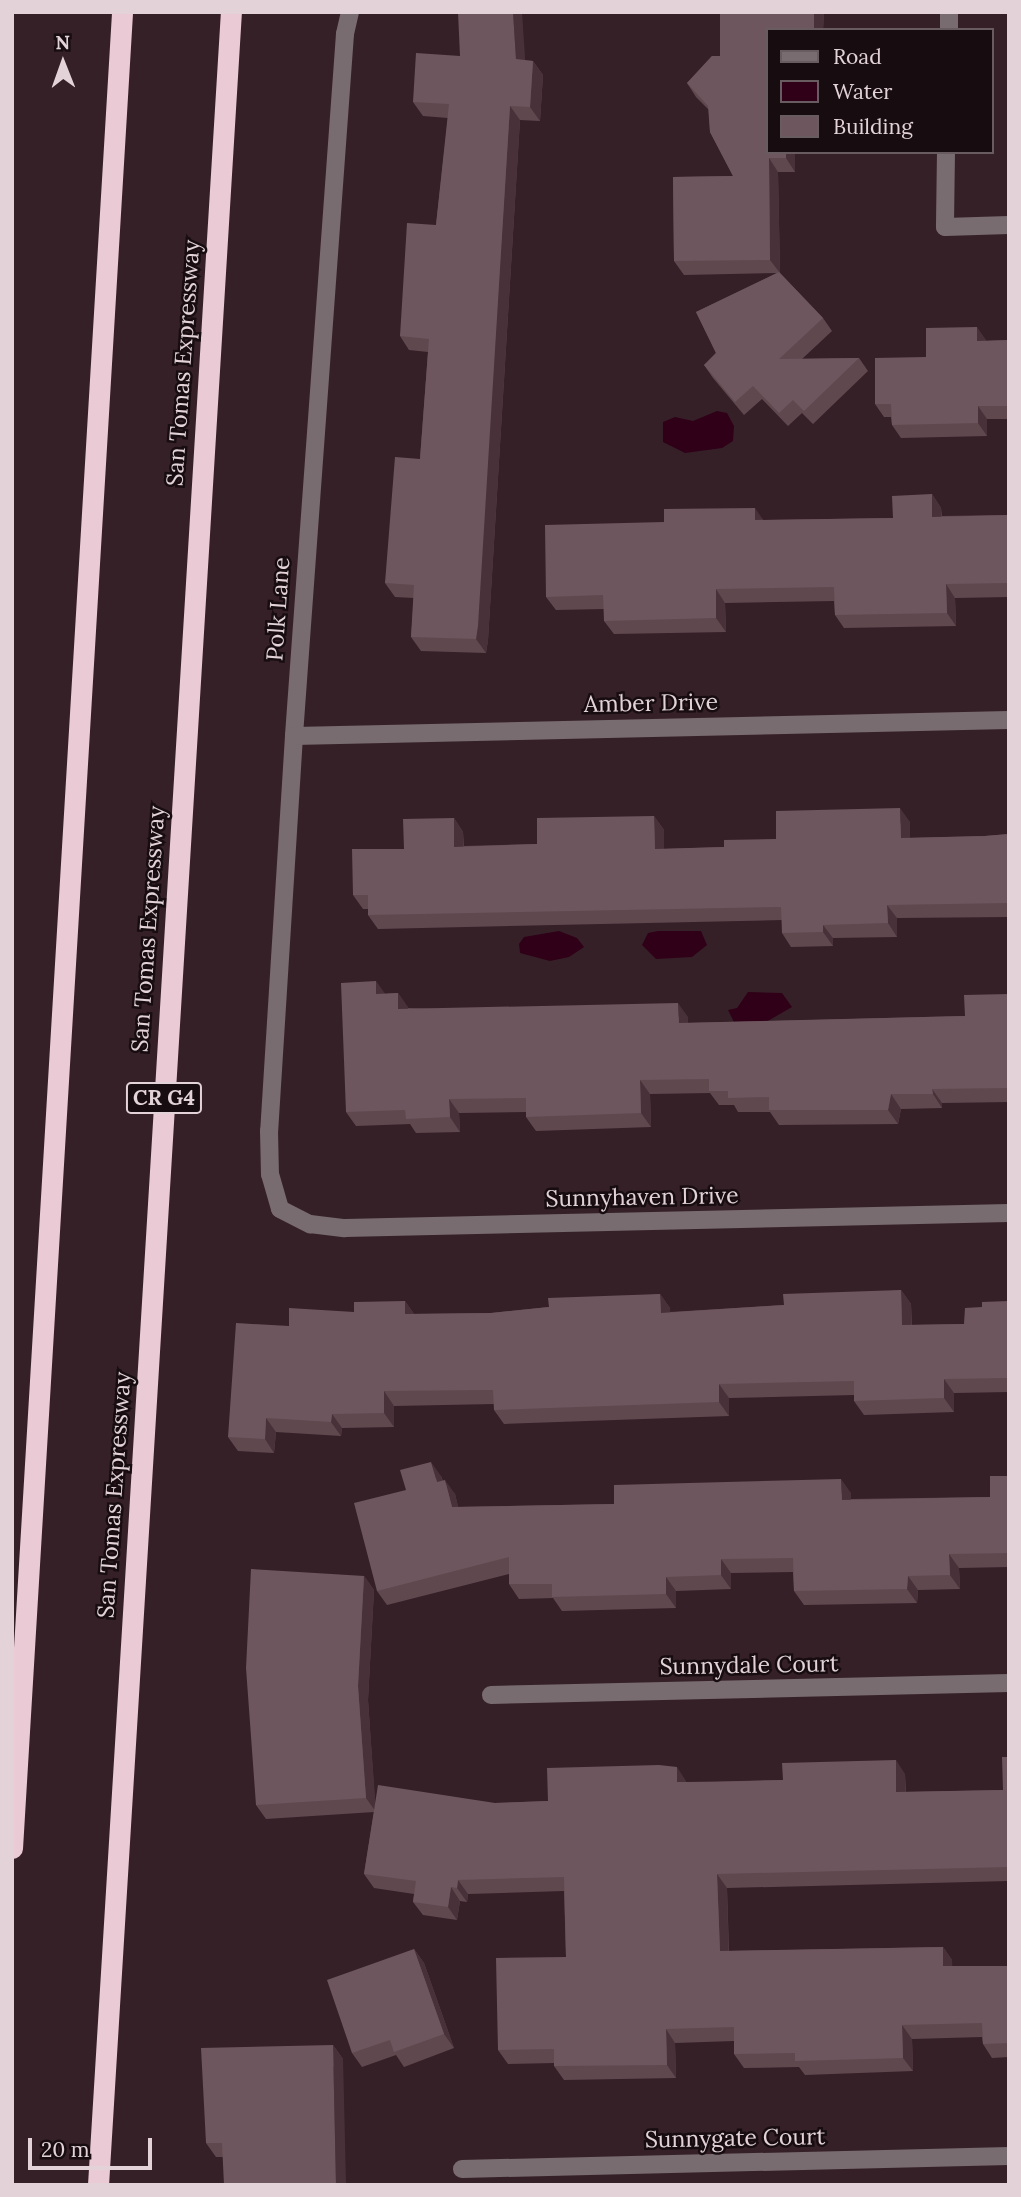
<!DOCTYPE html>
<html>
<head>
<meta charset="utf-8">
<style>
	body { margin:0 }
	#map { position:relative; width:1021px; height:2197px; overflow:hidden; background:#362028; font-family:Lora,serif }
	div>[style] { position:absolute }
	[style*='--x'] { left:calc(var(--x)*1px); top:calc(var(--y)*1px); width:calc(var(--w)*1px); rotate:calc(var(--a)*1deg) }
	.water>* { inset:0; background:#2f0017 }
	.minor>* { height:18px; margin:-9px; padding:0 9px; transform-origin:9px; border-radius:9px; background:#786c70 }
	.highway>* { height:21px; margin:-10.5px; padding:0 10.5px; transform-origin:10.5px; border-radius:10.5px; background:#eacbd5 }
	.wall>* { inset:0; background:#60484f }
	.shaded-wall>* { inset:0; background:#493139 }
	.building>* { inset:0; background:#6e565e }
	span { translate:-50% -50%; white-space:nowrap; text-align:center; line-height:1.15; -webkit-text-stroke:5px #170d10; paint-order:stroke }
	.shield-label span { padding:2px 5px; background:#170d10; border:2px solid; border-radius:5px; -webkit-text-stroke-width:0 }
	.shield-label { font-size:21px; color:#e3d3d8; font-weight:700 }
	.street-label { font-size:23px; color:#e3d3d8 }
	.frame { position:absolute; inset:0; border:14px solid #e3d3d8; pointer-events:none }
	.legend { position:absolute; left:766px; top:28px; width:228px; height:126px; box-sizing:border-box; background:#170d10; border:2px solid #695c60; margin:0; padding:9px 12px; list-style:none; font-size:21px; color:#e3d3d8 }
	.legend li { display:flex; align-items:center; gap:14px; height:35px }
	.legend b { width:35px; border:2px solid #695c60 }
	.north { position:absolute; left:28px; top:28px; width:70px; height:70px; -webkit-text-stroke:5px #170d10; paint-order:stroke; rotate:359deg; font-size:19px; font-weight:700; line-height:28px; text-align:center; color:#e3d3d8 }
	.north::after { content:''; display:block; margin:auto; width:24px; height:32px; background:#e3d3d8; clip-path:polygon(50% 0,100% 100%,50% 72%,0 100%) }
	.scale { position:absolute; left:28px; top:2138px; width:124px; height:32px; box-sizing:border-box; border:4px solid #e3d3d8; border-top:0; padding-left:9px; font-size:21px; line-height:24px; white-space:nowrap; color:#e3d3d8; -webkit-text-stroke:5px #170d10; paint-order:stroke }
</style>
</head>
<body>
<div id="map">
	<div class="water">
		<i style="clip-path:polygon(717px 411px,727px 413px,734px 426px,733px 441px,722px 448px,685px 453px,663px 442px,663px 422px,675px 417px,693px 421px)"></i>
		<i style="clip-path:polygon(559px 931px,577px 938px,584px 947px,569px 957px,550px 961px,520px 953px,519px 944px,524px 937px)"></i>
		<i style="clip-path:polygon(658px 931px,701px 931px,707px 945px,692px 957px,656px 959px,642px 945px,648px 933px)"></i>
		<i style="clip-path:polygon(748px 992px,782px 993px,792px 1007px,766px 1022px,736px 1026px,728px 1010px,737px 1008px)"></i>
	</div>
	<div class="minor">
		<i style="--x:350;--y:12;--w:23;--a:103"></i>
		<i style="--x:345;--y:34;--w:704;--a:94.16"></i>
		<i style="--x:294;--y:736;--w:396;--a:93.6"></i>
		<i style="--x:269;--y:1131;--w:43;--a:88.7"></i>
		<i style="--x:270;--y:1174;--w:36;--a:74"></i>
		<i style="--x:280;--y:1209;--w:34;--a:27"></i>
		<i style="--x:310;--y:1224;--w:35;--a:7"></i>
		<i style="--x:345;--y:1228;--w:664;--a:-1.29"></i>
		<i style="--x:949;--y:30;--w:18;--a:-90"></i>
		<i style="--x:946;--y:152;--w:75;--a:90.8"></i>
		<i style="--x:945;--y:227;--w:64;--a:-1.8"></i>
		<i style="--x:294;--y:736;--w:715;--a:-1.28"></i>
		<i style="--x:491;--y:1695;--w:518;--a:-1.33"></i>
		<i style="--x:462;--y:2169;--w:547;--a:-1.36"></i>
	</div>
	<div class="highway">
		<i style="--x:12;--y:1848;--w:1839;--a:-86.57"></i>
		<i style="--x:98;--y:2185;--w:2177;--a:-86.5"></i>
	</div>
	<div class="wall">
		<i style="clip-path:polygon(720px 12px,824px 12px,823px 30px,767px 30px,767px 152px,795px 152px,795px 172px,778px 172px,780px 273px,823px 318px,832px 331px,802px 359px,859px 358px,868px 371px,813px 424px,802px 413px,788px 426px,762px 399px,744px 415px,713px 378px,704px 365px,716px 353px,696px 312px,777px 273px,684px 275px,674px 261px,673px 177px,733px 176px,710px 132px,709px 110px,696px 97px,687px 83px,712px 56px,720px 56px)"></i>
		<i style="clip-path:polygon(460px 56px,533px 61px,543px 75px,540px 121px,520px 120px,488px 640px,486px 653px,421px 651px,411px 637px,414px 598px,395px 597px,385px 583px,420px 459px,428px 352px,409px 350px,400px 336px,436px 225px,448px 118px,423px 116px,413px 102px)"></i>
		<i style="clip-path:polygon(986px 340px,986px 341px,1009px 340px,1009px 419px,987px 419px,987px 436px,901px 438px,892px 425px,891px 417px,884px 417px,875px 404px,926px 357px)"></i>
		<i style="clip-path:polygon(932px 494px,941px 508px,942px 516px,1009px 515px,1009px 597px,955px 598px,956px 626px,844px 628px,835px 615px,834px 601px,725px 603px,726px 632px,614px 634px,604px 621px,604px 609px,556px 610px,546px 597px,763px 520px,893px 518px)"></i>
		<i style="clip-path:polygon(654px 816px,664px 830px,664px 849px,724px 847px,910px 822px,910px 838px,985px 836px,1009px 834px,1009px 917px,897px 918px,897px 937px,833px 938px,833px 946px,791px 947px,782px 933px,782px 920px,378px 929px,368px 915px,368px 909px,363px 909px,353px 895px,404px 849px,454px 818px,463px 832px,464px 846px,537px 844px)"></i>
		<i style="clip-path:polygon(398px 993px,408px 1008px,688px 1017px,688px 1023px,965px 1016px,1009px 994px,1009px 1102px,942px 1103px,942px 1108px,901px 1109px,898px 1124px,779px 1125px,770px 1112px,738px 1112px,734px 1105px,719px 1105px,710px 1093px,650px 1094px,651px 1127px,536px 1131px,526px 1117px,526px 1112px,459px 1113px,460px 1132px,416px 1133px,410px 1124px,356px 1126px,346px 1112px,385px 994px)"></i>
		<i style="clip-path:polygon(901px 1290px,911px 1304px,912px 1325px,964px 1324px,982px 1307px,1009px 1301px,1009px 1392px,954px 1393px,954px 1412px,864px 1415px,854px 1401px,854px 1395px,729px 1398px,729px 1416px,504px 1424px,494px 1410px,494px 1404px,394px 1406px,394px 1427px,342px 1428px,341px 1436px,276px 1432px,274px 1453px,238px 1451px,228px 1437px,289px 1326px,405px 1301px,414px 1314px,491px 1313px,549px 1307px,660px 1294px,670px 1308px,670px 1312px,784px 1305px)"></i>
		<i style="clip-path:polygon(441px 1476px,443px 1481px,455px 1494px,458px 1507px,614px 1504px,851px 1493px,851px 1499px,990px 1497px,1009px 1476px,1009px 1567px,959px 1568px,960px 1589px,918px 1590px,917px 1603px,804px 1605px,794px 1591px,793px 1572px,731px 1573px,731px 1589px,676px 1591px,676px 1608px,562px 1611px,553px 1598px,519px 1599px,509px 1584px,509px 1574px,387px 1605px,377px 1591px,406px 1490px)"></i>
		<i style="clip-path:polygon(364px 1576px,374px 1590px,368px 1700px,375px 1803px,495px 1803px,548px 1801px,686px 1781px,686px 1782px,783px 1780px,905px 1774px,906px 1792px,1003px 1790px,1009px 1757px,1009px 1881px,727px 1888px,729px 1951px,943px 1947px,952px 1960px,952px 1966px,1009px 1966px,1009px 2057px,992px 2058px,983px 2044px,982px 2037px,912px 2039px,913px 2071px,805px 2075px,799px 2067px,744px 2068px,734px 2054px,734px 2041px,675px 2043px,676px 2078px,564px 2080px,554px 2066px,554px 2063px,508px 2064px,498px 2050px,566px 1957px,564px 1891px,468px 1894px,467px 1902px,460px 1901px,457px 1920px,423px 1915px,413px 1902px,414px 1894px,374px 1888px,364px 1874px,374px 1812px,266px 1819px,256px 1805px)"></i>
		<i style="clip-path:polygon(414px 1949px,424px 1963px,454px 2048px,404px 2067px,396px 2055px,362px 2067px,352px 2053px)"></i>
		<i style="clip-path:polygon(333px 2045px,343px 2059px,223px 2157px,216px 2157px,206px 2143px)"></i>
	</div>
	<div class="shaded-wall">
		<i style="clip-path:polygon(513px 12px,522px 12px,526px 73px,516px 59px)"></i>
		<i style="clip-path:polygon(814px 12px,824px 12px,823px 30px,814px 30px)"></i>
		<i style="clip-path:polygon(533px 61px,543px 75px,540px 121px,530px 107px)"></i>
		<i style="clip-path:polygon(510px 106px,520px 120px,488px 640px,486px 653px,476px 639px)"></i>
		<i style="clip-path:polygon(786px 152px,795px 152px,795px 172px,786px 158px)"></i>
		<i style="clip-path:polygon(769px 158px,778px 172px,780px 273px,770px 260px)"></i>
		<i style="clip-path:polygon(977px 327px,986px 340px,986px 354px,977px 341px)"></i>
		<i style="clip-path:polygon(978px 406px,987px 419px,987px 436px,978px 423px)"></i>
		<i style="clip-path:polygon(932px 494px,941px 508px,942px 530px,932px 517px)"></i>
		<i style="clip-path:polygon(755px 508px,764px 521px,755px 520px)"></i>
		<i style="clip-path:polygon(946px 584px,955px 598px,956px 626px,947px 613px)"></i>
		<i style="clip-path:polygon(716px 589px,725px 603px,726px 632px,716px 618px)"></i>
		<i style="clip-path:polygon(900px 808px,910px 822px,910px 851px,901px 838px)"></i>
		<i style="clip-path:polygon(654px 816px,664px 830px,664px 863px,655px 849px)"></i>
		<i style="clip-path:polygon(454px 818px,463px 832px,464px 860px,454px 847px)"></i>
		<i style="clip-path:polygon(887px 905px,897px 918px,897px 937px,888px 923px)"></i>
		<i style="clip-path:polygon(823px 925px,833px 938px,833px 946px,823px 932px)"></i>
		<i style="clip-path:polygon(376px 981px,386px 995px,376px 994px)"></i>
		<i style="clip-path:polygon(398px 993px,408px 1007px,408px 1023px,398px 1009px)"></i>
		<i style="clip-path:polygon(678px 1003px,688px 1017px,688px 1037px,679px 1023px)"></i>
		<i style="clip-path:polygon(640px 1080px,650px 1094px,651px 1127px,641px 1113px)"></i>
		<i style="clip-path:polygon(932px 1089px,942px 1103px,942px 1108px,933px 1094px)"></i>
		<i style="clip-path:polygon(891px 1094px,901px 1109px,898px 1124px,888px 1110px)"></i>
		<i style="clip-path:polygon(449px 1099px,459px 1113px,460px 1132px,450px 1117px)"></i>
		<i style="clip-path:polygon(901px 1290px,911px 1304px,912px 1339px,902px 1325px)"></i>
		<i style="clip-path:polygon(660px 1294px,670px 1308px,671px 1327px,661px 1313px)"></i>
		<i style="clip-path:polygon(405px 1301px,415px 1315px,405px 1314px)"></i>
		<i style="clip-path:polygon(944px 1379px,954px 1393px,954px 1412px,944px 1398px)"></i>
		<i style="clip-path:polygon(719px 1384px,729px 1398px,729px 1416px,719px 1402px)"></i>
		<i style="clip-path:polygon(384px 1391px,394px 1406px,394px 1427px,384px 1413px)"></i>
		<i style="clip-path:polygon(332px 1414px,342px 1428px,341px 1436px,331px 1422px)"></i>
		<i style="clip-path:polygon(266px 1418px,276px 1432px,274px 1453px,265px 1439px)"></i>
		<i style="clip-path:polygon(431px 1462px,441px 1476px,447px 1496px,437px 1482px)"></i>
		<i style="clip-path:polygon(841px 1479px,851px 1493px,851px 1514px,842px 1500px)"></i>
		<i style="clip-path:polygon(445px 1480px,455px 1494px,462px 1521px,452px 1507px)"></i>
		<i style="clip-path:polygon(949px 1554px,959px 1568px,960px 1589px,950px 1575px)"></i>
		<i style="clip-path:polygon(721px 1559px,731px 1573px,731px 1589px,721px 1575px)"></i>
		<i style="clip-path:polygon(364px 1576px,374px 1590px,368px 1700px,376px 1812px,366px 1798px,358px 1686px)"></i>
		<i style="clip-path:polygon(908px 1576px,918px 1590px,917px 1603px,907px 1589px)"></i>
		<i style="clip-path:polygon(666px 1577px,676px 1591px,676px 1608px,666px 1594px)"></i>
		<i style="clip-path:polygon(896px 1760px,905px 1774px,906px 1806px,896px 1792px)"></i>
		<i style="clip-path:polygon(677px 1767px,686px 1781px,687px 1796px,677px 1782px)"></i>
		<i style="clip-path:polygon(717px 1874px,727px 1888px,729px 1965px,720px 1951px)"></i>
		<i style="clip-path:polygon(458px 1880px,468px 1894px,467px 1902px,457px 1888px)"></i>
		<i style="clip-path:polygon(451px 1887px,460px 1901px,457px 1920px,448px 1907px)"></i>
		<i style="clip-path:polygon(943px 1947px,952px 1960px,953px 1980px,943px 1966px)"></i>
		<i style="clip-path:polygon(414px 1949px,424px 1963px,454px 2048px,444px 2034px)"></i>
		<i style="clip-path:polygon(902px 2025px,912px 2039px,913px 2071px,903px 2058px)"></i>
		<i style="clip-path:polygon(666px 2029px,675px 2043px,676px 2078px,667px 2065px)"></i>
		<i style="clip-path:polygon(333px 2045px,343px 2059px,346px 2185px,336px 2185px)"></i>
	</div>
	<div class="building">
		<i style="clip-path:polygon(458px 12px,513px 12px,516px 59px,533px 61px,530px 107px,510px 106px,478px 626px,476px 639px,411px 637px,414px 585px,385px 583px,395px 457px,420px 459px,429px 339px,400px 336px,407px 223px,436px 225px,449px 104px,413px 102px,416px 53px,460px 56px)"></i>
		<i style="clip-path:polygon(720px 12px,814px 12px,814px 30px,767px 30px,767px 152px,786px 152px,786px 158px,769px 158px,770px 260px,674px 261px,673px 177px,733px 176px,710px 132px,708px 106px,687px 83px,712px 56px,720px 56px)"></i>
		<i style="clip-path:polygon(779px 272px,823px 318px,779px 359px,859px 358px,804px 411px,793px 400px,779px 413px,753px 386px,735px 402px,704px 365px,716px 353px,696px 312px)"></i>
		<i style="clip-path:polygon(977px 327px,977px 341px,1009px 340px,1009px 406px,978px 406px,978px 423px,892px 425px,891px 404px,875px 404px,875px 358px,926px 357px,926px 328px)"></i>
		<i style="clip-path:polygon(932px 494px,932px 517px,1009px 515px,1009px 583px,946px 584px,947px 613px,835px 615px,834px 587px,716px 589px,716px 618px,604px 621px,603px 595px,546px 597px,545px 525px,664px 522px,664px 509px,755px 508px,755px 520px,893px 518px,892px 496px)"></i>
		<i style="clip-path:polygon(900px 808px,901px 838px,985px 836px,1009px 834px,1009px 903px,887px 905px,888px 923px,823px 925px,823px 932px,782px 933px,781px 907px,368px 915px,368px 895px,353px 895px,352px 849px,404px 849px,403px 819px,454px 818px,454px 847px,537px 844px,537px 818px,654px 816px,655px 849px,724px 847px,724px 840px,776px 839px,776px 811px)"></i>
		<i style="clip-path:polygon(376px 981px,376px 994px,398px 993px,398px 1009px,678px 1003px,679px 1023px,965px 1016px,964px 995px,1009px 994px,1009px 1088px,932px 1089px,933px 1094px,891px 1094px,888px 1110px,769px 1110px,769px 1097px,728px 1098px,728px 1091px,709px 1091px,709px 1079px,640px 1080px,641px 1113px,526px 1117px,526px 1098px,449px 1099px,450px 1117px,406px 1119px,405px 1110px,346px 1112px,341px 983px)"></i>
		<i style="clip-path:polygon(901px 1290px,902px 1325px,964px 1324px,965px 1308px,982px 1307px,982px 1302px,1009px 1301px,1009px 1378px,944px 1379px,944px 1398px,854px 1401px,854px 1381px,719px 1384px,719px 1402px,494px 1410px,493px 1390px,384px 1391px,384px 1413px,332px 1414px,331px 1422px,266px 1418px,265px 1439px,228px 1437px,236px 1323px,289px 1326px,289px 1308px,354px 1312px,354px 1302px,405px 1301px,405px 1314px,491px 1313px,549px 1307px,548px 1298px,660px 1294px,661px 1313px,784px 1305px,783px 1294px)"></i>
		<i style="clip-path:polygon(431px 1462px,437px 1482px,445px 1480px,452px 1507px,614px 1504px,614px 1485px,841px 1479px,842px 1500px,990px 1497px,990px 1476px,1009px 1476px,1009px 1553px,949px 1554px,950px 1575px,908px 1576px,907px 1589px,794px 1591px,793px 1558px,721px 1559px,721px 1575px,666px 1577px,666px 1594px,552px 1597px,552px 1584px,509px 1584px,509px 1557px,377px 1591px,354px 1503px,406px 1490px,400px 1470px)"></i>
		<i style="clip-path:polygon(251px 1569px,364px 1576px,358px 1686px,366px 1798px,256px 1805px,246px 1668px)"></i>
		<i style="clip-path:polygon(1002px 1757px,1009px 1757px,1009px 1867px,717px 1874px,720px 1951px,943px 1947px,943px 1966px,1009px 1966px,1009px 2043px,983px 2044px,982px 2023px,902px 2025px,903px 2058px,795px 2061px,795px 2053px,734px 2054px,734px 2027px,666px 2029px,667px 2065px,554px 2066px,554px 2049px,498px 2050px,496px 1958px,566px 1957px,564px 1877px,458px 1880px,457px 1888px,451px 1887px,448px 1907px,413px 1902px,416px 1881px,364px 1874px,378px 1785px,495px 1803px,548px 1801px,547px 1768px,659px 1765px,677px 1767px,677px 1782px,715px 1782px,783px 1780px,782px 1763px,896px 1760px,896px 1792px,1003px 1790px)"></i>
		<i style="clip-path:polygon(414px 1949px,444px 2034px,394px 2052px,390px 2040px,352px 2053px,327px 1980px)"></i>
		<i style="clip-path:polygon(333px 2045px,336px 2185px,224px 2185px,222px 2143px,206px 2143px,201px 2048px)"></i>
	</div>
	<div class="shield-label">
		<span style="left:164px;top:1098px">CR G4</span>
	</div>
	<div class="street-label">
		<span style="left:183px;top:363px;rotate:-86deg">San Tomas Expressway</span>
		<span style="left:278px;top:609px;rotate:-86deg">Polk Lane</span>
		<span style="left:651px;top:703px;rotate:-1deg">Amber Drive</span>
		<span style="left:148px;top:929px;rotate:-86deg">San Tomas Expressway</span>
		<span style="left:642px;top:1197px;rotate:-1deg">Sunnyhaven Drive</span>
		<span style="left:114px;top:1495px;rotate:-86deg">San Tomas Expressway</span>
		<span style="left:749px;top:1665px;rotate:-1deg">Sunnydale Court</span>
		<span style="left:735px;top:2138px;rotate:-1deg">Sunnygate Court</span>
	</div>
	<div class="frame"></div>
	<ul class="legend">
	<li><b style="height:9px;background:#786c70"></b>Road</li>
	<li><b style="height:19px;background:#2f0017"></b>Water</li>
	<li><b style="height:19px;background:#6e565e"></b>Building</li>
	</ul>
	<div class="north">N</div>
	<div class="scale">20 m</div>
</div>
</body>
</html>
